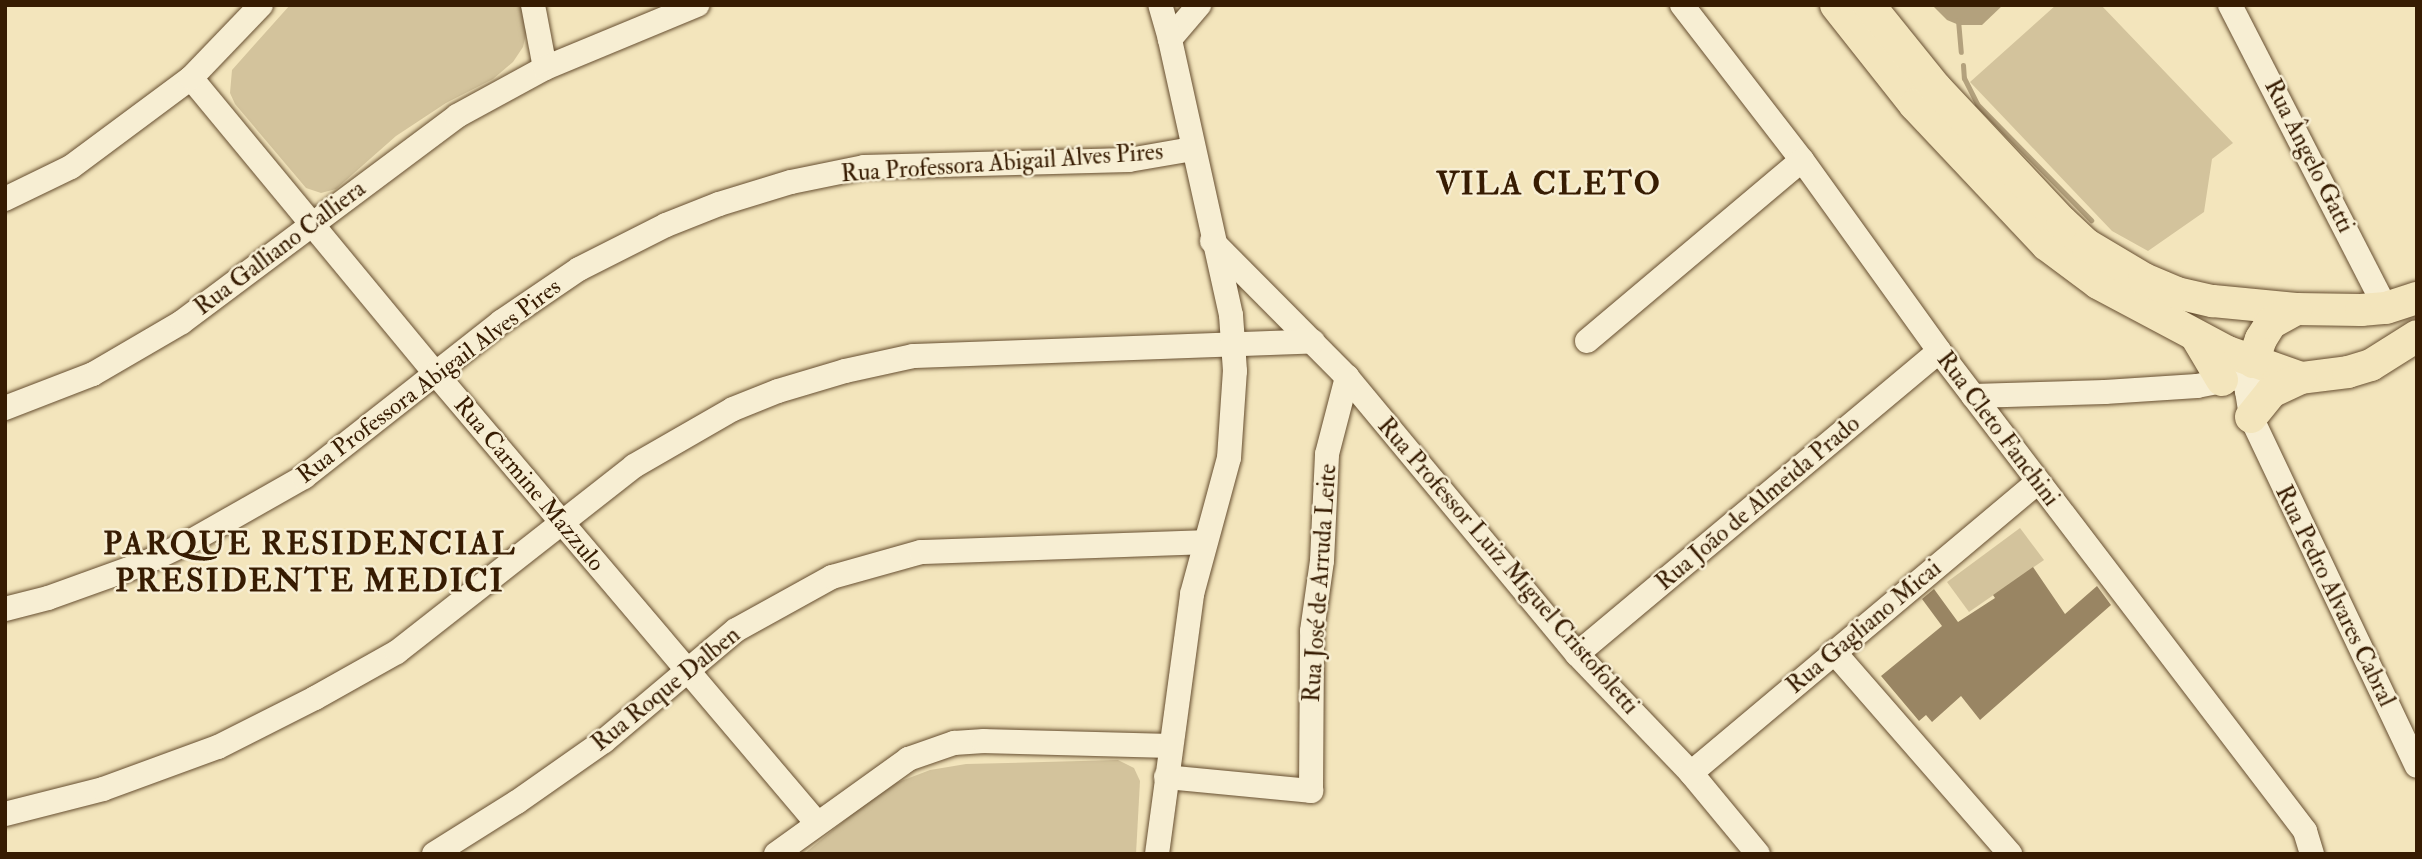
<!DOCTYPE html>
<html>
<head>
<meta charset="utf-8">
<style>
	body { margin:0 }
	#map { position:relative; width:2422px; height:859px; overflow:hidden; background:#f3e5bc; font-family:"IM FELL Double Pica",serif }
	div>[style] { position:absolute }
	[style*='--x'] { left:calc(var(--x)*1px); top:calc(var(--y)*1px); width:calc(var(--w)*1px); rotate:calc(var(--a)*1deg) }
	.green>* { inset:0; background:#d3c39c }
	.water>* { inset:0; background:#b3a17d }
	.stream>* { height:5px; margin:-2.5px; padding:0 2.5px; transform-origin:2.5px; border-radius:2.5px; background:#b3a17d }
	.building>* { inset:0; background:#998563 }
	.roads { filter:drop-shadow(0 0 2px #664e30) drop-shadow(0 0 2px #664e30) }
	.minor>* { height:24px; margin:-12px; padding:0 12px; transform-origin:12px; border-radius:12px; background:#f7eed3 }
	.major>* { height:32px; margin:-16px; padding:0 16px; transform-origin:16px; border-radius:16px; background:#f3e5bc }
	span { translate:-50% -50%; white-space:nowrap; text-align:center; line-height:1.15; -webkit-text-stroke:5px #f7eed3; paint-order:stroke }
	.street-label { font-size:24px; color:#371c02 }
	.district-label { font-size:32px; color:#371c02; font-weight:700; letter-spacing:2px }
	.frame { position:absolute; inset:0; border:7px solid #371c02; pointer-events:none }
</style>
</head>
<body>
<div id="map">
	<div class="green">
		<i style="clip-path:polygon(290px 5px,523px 5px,527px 30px,523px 47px,513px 62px,493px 79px,446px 103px,396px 136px,336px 189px,321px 193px,306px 188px,235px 104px,230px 93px,232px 70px)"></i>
		<i style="clip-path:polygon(2056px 5px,2101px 5px,2233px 143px,2212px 159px,2204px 212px,2148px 251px,2112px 231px,1970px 82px)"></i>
		<i style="clip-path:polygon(2020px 528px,2044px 560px,1969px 612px,1947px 582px)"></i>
		<i style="clip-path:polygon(1118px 760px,1134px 768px,1140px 781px,1136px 854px,804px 854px,862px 806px,896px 783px,930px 770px,966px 764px)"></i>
	</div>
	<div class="water">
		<i style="clip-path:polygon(1932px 5px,2003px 5px,1982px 25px,1959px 25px,1947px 20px)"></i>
	</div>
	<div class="stream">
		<i style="--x:1958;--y:20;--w:32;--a:85"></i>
		<i style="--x:1963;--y:65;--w:13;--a:86"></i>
		<i style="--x:1964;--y:78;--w:29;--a:63"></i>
		<i style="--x:1977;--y:104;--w:163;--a:45.5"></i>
	</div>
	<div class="building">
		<i style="clip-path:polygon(2033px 567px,2065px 614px,2097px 586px,2111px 605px,1980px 720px,1961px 696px,1932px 722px,1926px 715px,1919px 721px,1881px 676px,1942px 626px,1922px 599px,1934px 589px,1958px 622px,1995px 598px,1993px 595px)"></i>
	</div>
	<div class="roads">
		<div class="minor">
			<i style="--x:533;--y:5;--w:64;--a:79.2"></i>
			<i style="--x:1682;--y:5;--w:196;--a:52.3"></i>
			<i style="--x:1802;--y:160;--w:235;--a:54.3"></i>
			<i style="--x:1939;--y:351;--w:604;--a:52.67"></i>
			<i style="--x:2305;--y:831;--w:24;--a:73"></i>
			<i style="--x:2230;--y:5;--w:341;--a:62.8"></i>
			<i style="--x:1170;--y:39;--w:45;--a:-49.5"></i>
			<i style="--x:191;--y:78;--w:384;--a:50.4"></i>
			<i style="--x:436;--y:374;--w:587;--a:49.69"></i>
			<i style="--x:5;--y:199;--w:73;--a:-25.9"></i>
			<i style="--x:71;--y:167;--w:149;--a:-36.6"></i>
			<i style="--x:191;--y:78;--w:101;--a:-46.2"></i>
			<i style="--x:1212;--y:241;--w:192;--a:45.2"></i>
			<i style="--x:1347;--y:377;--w:360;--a:50.3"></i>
			<i style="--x:1577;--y:654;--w:165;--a:46.2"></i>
			<i style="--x:1691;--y:773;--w:105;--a:50.4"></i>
			<i style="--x:1587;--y:341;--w:281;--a:-40.1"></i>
			<i style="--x:2262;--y:365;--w:16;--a:130"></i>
			<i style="--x:2252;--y:377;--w:15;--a:110"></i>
			<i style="--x:2247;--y:391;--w:26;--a:81"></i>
			<i style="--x:2251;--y:417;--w:386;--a:64.6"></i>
			<i style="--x:1973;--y:396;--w:132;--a:-1.7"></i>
			<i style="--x:2105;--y:392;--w:92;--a:-3.7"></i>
			<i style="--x:2197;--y:386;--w:41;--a:-11.3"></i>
			<i style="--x:5;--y:408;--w:94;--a:-21.1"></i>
			<i style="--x:93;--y:374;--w:103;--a:-30.3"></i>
			<i style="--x:182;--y:322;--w:344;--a:-36.8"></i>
			<i style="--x:457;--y:116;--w:100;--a:-28.6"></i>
			<i style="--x:545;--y:68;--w:165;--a:-22.5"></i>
			<i style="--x:5;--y:609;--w:44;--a:-14.3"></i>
			<i style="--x:48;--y:598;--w:103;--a:-19.8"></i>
			<i style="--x:145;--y:563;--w:53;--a:-25.6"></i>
			<i style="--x:193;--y:540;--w:128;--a:-29.6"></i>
			<i style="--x:304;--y:477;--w:251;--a:-38.2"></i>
			<i style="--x:501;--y:322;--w:94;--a:-34.2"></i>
			<i style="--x:579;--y:269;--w:97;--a:-26.8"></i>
			<i style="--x:666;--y:225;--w:57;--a:-21.6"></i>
			<i style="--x:719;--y:204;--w:75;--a:-17"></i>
			<i style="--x:791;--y:182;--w:75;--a:-11.6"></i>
			<i style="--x:864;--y:167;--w:265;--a:-1.5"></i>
			<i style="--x:1129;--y:160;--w:65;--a:-9.8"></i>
			<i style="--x:1834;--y:652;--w:268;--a:48.9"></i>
			<i style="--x:1577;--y:654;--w:472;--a:-39.9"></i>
			<i style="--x:1691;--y:773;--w:453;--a:-40"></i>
			<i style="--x:1166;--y:777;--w:146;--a:5.5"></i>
			<i style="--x:1311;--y:791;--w:160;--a:-89.6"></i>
			<i style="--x:1312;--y:631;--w:71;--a:-81.9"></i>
			<i style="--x:1322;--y:561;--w:107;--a:-87.3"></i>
			<i style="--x:1327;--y:454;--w:80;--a:-75.4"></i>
			<i style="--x:5;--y:814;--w:101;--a:-14.3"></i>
			<i style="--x:103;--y:789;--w:122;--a:-20.1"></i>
			<i style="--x:218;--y:747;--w:109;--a:-26.8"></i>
			<i style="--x:315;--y:698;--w:94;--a:-29.3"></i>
			<i style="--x:397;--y:652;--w:301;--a:-38.1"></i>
			<i style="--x:634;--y:466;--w:114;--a:-29.9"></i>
			<i style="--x:733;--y:409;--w:48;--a:-21.8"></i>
			<i style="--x:778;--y:391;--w:70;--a:-16.6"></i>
			<i style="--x:845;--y:371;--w:70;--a:-12.4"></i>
			<i style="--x:913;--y:356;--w:400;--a:-2.1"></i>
			<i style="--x:434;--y:854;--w:98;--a:-32.1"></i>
			<i style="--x:517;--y:802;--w:106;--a:-35"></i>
			<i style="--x:604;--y:741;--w:172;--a:-40.1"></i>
			<i style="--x:736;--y:630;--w:110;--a:-28.9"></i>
			<i style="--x:832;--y:577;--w:92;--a:-15.7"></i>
			<i style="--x:921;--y:552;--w:284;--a:-2"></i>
			<i style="--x:776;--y:854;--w:163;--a:-35.7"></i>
			<i style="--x:908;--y:759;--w:49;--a:-19.2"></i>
			<i style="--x:954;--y:743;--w:30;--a:-4"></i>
			<i style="--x:984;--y:741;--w:185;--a:1.5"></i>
			<i style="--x:1157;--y:854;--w:262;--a:-82.3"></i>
			<i style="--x:1192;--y:594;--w:141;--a:-74.8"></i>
			<i style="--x:1229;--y:458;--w:87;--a:-86.1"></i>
			<i style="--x:1235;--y:371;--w:56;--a:-94.1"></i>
			<i style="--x:1231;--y:315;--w:283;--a:-102.5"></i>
			<i style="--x:1170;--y:39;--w:35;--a:-106"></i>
		</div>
		<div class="major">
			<i style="--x:1836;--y:5;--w:127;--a:51.7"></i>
			<i style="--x:1915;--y:105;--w:192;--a:46.7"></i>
			<i style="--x:2047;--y:245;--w:64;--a:36.7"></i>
			<i style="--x:2098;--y:283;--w:147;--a:28"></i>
			<i style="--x:2228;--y:352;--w:77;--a:19.6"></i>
			<i style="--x:2301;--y:378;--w:47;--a:-7.3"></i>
			<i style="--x:2348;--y:372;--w:24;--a:-17"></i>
			<i style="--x:2371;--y:365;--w:54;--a:-32.2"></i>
			<i style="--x:1869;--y:5;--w:107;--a:51.1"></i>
			<i style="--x:1936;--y:88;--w:184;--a:46.8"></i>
			<i style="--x:2062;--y:222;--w:34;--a:43"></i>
			<i style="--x:2087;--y:245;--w:66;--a:30.8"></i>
			<i style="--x:2144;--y:279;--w:36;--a:23"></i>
			<i style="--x:2177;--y:293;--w:37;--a:13"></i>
			<i style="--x:2213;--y:301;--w:83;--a:5.5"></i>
			<i style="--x:2296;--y:309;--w:65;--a:0.9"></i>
			<i style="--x:2361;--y:310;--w:25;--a:-5"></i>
			<i style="--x:2386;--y:308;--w:33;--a:-18"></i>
			<i style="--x:2196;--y:336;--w:51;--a:59.4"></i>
			<i style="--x:2253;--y:362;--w:24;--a:-71"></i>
			<i style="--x:2261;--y:339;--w:19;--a:-58"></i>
			<i style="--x:2271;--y:323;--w:29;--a:-29"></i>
			<i style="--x:2251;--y:417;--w:32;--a:-51"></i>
			<i style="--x:2271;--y:392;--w:33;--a:-25"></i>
		</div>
	</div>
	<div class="street-label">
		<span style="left:2309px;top:156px;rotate:63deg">Rua Ângelo Gatti</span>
		<span style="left:1002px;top:163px;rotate:-4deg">Rua Professora Abigail Alves Pires</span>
		<span style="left:280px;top:248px;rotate:-37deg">Rua Galliano Calliera</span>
		<span style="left:429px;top:381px;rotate:-37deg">Rua Professora Abigail Alves Pires</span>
		<span style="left:1998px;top:429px;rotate:53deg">Rua Cleto Fanchini</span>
		<span style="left:529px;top:484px;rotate:50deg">Rua Carmine Mazzulo</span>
		<span style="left:1758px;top:503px;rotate:-40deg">Rua João de Almeida Prado</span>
		<span style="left:1508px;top:566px;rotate:49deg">Rua Professor Luiz Miguel Cristofoletti</span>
		<span style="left:1320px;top:583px;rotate:-86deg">Rua José de Arruda Leite</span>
		<span style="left:2335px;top:596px;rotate:64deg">Rua Pedro Alvares Cabral</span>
		<span style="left:1864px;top:627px;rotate:-40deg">Rua Gagliano Micai</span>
		<span style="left:666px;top:689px;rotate:-39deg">Rua Roque Dalben</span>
	</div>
	<div class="district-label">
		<span style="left:1549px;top:184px">VILA CLETO</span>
		<span style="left:310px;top:563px">PARQUE RESIDENCIAL<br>PRESIDENTE MEDICI</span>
	</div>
	<div class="frame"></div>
</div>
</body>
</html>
